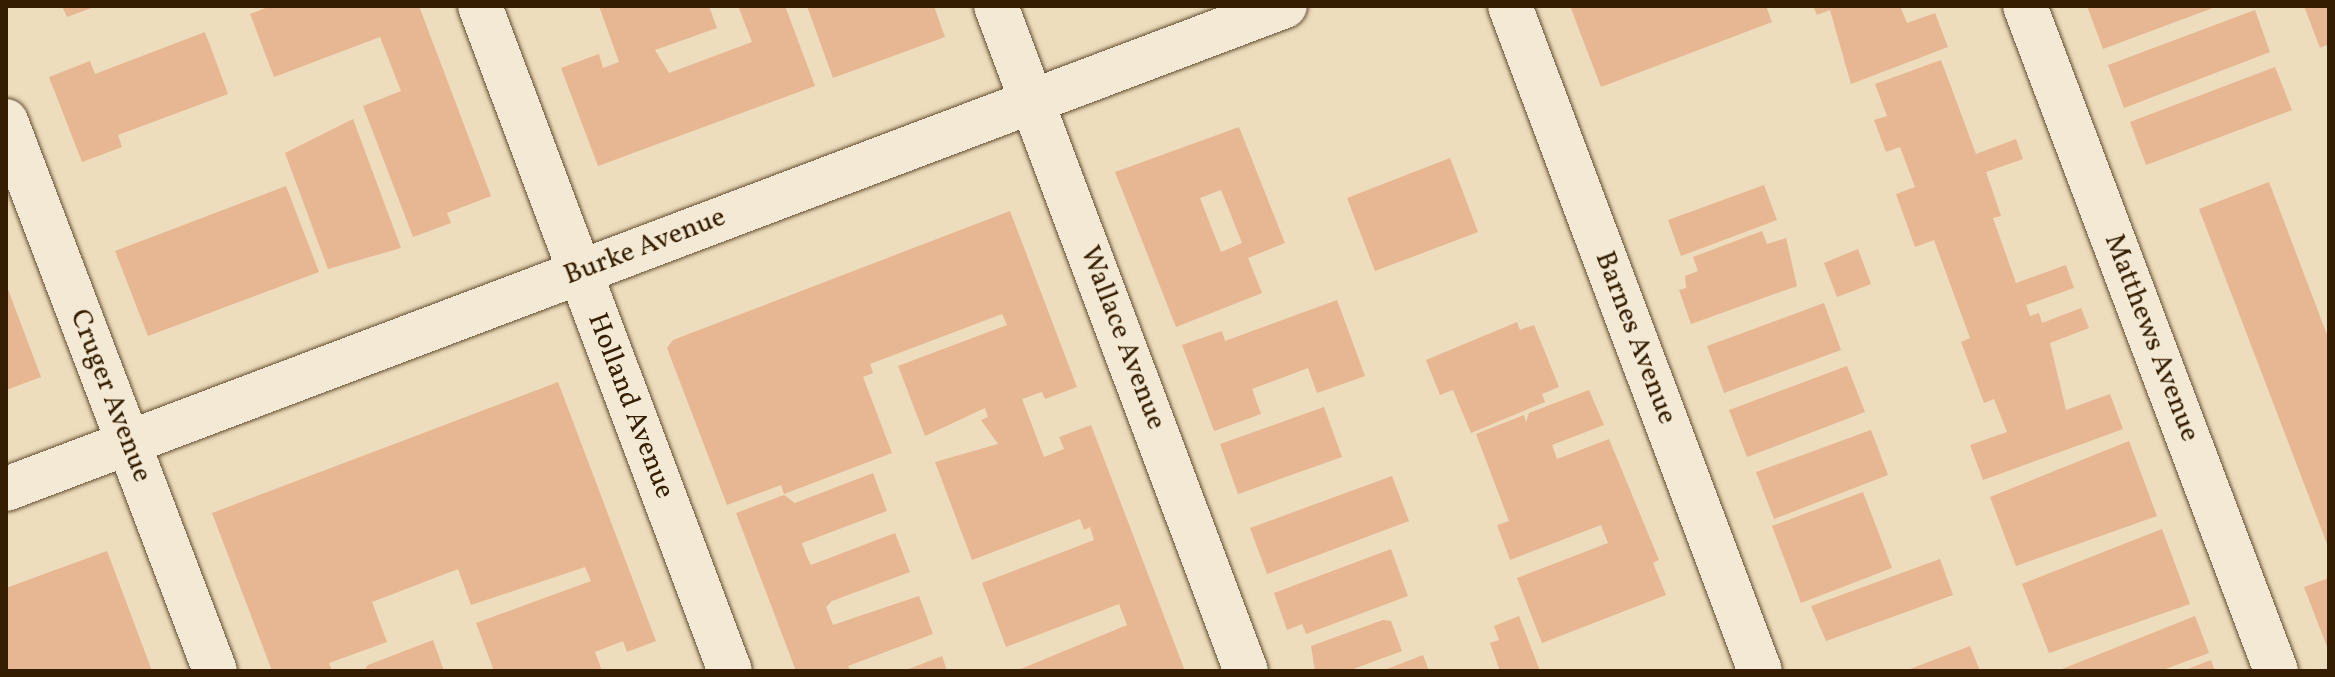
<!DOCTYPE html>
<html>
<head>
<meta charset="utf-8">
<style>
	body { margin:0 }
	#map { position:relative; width:2335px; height:677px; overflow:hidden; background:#edddbd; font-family:Vollkorn,serif }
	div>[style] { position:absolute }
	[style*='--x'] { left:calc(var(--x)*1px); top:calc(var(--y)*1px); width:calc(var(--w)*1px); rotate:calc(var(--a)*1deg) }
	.building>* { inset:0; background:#e7b692 }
	.roads { filter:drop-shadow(0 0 2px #624d30) drop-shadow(0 0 2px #624d30) }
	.minor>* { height:44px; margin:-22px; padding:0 22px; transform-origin:22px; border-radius:22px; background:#f3e9d4 }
	.tertiary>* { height:44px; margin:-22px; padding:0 22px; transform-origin:22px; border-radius:22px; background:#f3e9d4 }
	.secondary>* { height:44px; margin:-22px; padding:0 22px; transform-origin:22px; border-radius:22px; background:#f3e9d4 }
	span { translate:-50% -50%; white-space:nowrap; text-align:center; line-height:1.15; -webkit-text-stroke:7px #f3e9d4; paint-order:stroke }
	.street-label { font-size:28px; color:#341d01 }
	.frame { position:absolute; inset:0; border:8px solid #341d01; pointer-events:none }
</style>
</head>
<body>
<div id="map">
	<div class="building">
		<i style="clip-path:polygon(62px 6px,97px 6px,67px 17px)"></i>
		<i style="clip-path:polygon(271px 6px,419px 6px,491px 196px,447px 213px,451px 223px,413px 237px,363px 106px,401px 91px,380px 37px,274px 77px,250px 14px)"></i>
		<i style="clip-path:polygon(599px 6px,709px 6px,717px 28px,655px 50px,669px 73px,752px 42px,738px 6px,785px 6px,815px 86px,598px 166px,561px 68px,599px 54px,603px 68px,619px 62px)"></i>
		<i style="clip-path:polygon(807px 6px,934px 6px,945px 37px,833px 78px)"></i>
		<i style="clip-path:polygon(1570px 6px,1766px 6px,1772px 22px,1601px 87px)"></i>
		<i style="clip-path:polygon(1813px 6px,1900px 6px,1907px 23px,1935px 13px,1948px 47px,1851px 84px,1830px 10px,1817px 15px)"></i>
		<i style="clip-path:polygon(2087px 6px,2218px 6px,2103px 49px)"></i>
		<i style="clip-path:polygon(2304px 6px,2329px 6px,2329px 44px,2320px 48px)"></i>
		<i style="clip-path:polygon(2255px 10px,2270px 52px,2124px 108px,2108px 65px)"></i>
		<i style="clip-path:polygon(205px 32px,228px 94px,118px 135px,122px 147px,82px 162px,49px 77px,90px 61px,95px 74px)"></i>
		<i style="clip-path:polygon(1941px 60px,1976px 154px,2016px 139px,2023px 159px,1986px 172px,2001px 216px,1993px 218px,2016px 283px,2066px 265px,2074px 288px,2026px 305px,2030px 316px,2039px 313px,2042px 323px,2081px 308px,2089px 328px,2050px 343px,2066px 410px,2110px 394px,2123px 429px,1983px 480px,1970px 445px,2007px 432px,1994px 399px,1984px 403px,1961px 342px,1970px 338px,1934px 240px,1915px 247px,1896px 194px,1915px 187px,1900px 147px,1886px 152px,1874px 120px,1887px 116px,1875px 84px)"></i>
		<i style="clip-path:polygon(2275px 67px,2292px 110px,2146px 165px,2130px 122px)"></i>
		<i style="clip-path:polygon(353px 119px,401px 248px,328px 269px,285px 153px)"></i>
		<i style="clip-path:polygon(evenodd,1239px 127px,1285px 243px,1248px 258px,1262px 293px,1176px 327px,1115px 172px,1239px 127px,1221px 190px,1242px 243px,1221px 252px,1200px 198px,1221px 190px)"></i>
		<i style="clip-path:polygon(1450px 158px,1478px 232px,1375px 271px,1347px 198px)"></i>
		<i style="clip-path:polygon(2269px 182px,2329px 340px,2329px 549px,2199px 209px)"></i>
		<i style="clip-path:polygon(1764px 185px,1777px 220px,1681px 256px,1668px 220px)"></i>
		<i style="clip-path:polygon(286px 186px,319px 272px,148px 336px,115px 251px)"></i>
		<i style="clip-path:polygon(1010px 211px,1077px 387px,1045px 399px,1042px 392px,1022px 399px,1044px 457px,1064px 449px,1059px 437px,1091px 425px,1185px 671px,1016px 671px,1127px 625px,1119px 604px,1006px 647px,982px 583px,1094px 540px,1090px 527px,1084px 530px,1080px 519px,972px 560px,935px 462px,998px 444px,981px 420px,988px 417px,985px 408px,925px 436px,898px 366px,1007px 325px,1002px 314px,870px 364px,873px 373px,863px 377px,892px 453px,784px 494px,781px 485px,727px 505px,667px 348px,673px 340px)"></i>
		<i style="clip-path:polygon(1762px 231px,1767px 244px,1786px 238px,1797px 286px,1691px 324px,1679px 290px,1686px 288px,1685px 276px,1698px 271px,1693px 257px)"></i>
		<i style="clip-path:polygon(1858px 249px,1871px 284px,1837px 297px,1824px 263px)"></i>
		<i style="clip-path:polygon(6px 284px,41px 377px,6px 390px)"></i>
		<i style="clip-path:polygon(1337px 300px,1365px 376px,1317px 393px,1308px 368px,1252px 389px,1261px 414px,1214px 431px,1182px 345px,1222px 331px,1225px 341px)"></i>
		<i style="clip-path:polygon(1824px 303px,1841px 350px,1724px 393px,1707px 346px)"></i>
		<i style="clip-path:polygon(1517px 322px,1520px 330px,1534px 325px,1559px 387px,1542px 394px,1545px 402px,1471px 433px,1453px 390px,1440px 395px,1426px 360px)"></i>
		<i style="clip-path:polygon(1847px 366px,1865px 412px,1747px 457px,1729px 410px)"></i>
		<i style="clip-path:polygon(558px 382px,656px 641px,627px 652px,623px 641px,595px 652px,602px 671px,494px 671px,476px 623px,591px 581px,585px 567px,471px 605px,458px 569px,372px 602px,387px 642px,329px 663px,332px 671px,272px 671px,212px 513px)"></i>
		<i style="clip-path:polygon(1589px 390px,1604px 425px,1552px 445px,1557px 459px,1609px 439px,1659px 560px,1653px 563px,1666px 595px,1542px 643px,1517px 578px,1608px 543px,1601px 525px,1510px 560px,1497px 525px,1509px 521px,1476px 434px,1524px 415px,1526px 422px,1529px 413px)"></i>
		<i style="clip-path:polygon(1324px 407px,1342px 457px,1238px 494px,1220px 444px)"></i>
		<i style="clip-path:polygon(1871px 430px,1888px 475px,1774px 519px,1756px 472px)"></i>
		<i style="clip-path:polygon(2129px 441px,2157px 516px,2016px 566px,1990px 497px)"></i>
		<i style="clip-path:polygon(873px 473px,887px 511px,802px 543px,806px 555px,811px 565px,895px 533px,910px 572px,832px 601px,826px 607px,833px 625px,919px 596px,933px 634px,848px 666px,851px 671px,796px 671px,736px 513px,784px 495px,795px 503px)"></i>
		<i style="clip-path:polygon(1392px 476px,1409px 521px,1267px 574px,1250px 528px)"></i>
		<i style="clip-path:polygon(1863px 492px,1892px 568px,1801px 603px,1772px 526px)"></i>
		<i style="clip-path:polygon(2162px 529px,2190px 604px,2049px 653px,2022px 584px)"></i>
		<i style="clip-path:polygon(1391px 549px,1408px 596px,1306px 634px,1302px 624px,1287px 630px,1274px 593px)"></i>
		<i style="clip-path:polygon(107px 551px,152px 671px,6px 671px,6px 588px)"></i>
		<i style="clip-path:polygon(1940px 559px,1953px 595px,1826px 641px,1811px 606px)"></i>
		<i style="clip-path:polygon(2329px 578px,2329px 652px,2304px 587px)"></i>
		<i style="clip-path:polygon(1519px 616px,1540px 671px,1500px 671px,1490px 643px,1499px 640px,1494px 626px)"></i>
		<i style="clip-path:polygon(2195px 616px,2209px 653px,2160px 671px,2057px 671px)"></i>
		<i style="clip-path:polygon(1383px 620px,1391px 621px,1402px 651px,1348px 671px,1315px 671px,1311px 646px)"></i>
		<i style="clip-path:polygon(433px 640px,444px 671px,364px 671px,368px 665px)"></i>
		<i style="clip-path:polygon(1970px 646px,1980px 671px,1905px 671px)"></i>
		<i style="clip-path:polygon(1423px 655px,1429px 671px,1382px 671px)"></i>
		<i style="clip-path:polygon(942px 656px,947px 671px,904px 671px)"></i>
		<i style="clip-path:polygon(2211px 660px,2215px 671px,2183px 671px)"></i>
	</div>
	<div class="roads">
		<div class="minor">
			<i style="--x:480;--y:6;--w:710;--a:69.4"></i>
			<i style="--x:996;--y:6;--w:710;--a:69.4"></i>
			<i style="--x:2025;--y:6;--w:711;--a:69.32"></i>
			<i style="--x:6;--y:121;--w:588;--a:69.19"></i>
		</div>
		<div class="tertiary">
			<i style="--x:1510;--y:6;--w:710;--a:69.4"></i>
		</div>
		<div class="secondary">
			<i style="--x:6;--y:489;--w:1367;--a:-20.69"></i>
		</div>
	</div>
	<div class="street-label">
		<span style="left:645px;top:247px;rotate:-21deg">Burke Avenue</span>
		<span style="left:1122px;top:338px;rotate:69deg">Wallace Avenue</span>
		<span style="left:1635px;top:338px;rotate:69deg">Barnes Avenue</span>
		<span style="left:2151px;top:338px;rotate:69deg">Matthews Avenue</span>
		<span style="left:110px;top:396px;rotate:69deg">Cruger Avenue</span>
		<span style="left:630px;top:406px;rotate:69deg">Holland Avenue</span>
	</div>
	<div class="frame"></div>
</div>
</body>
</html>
